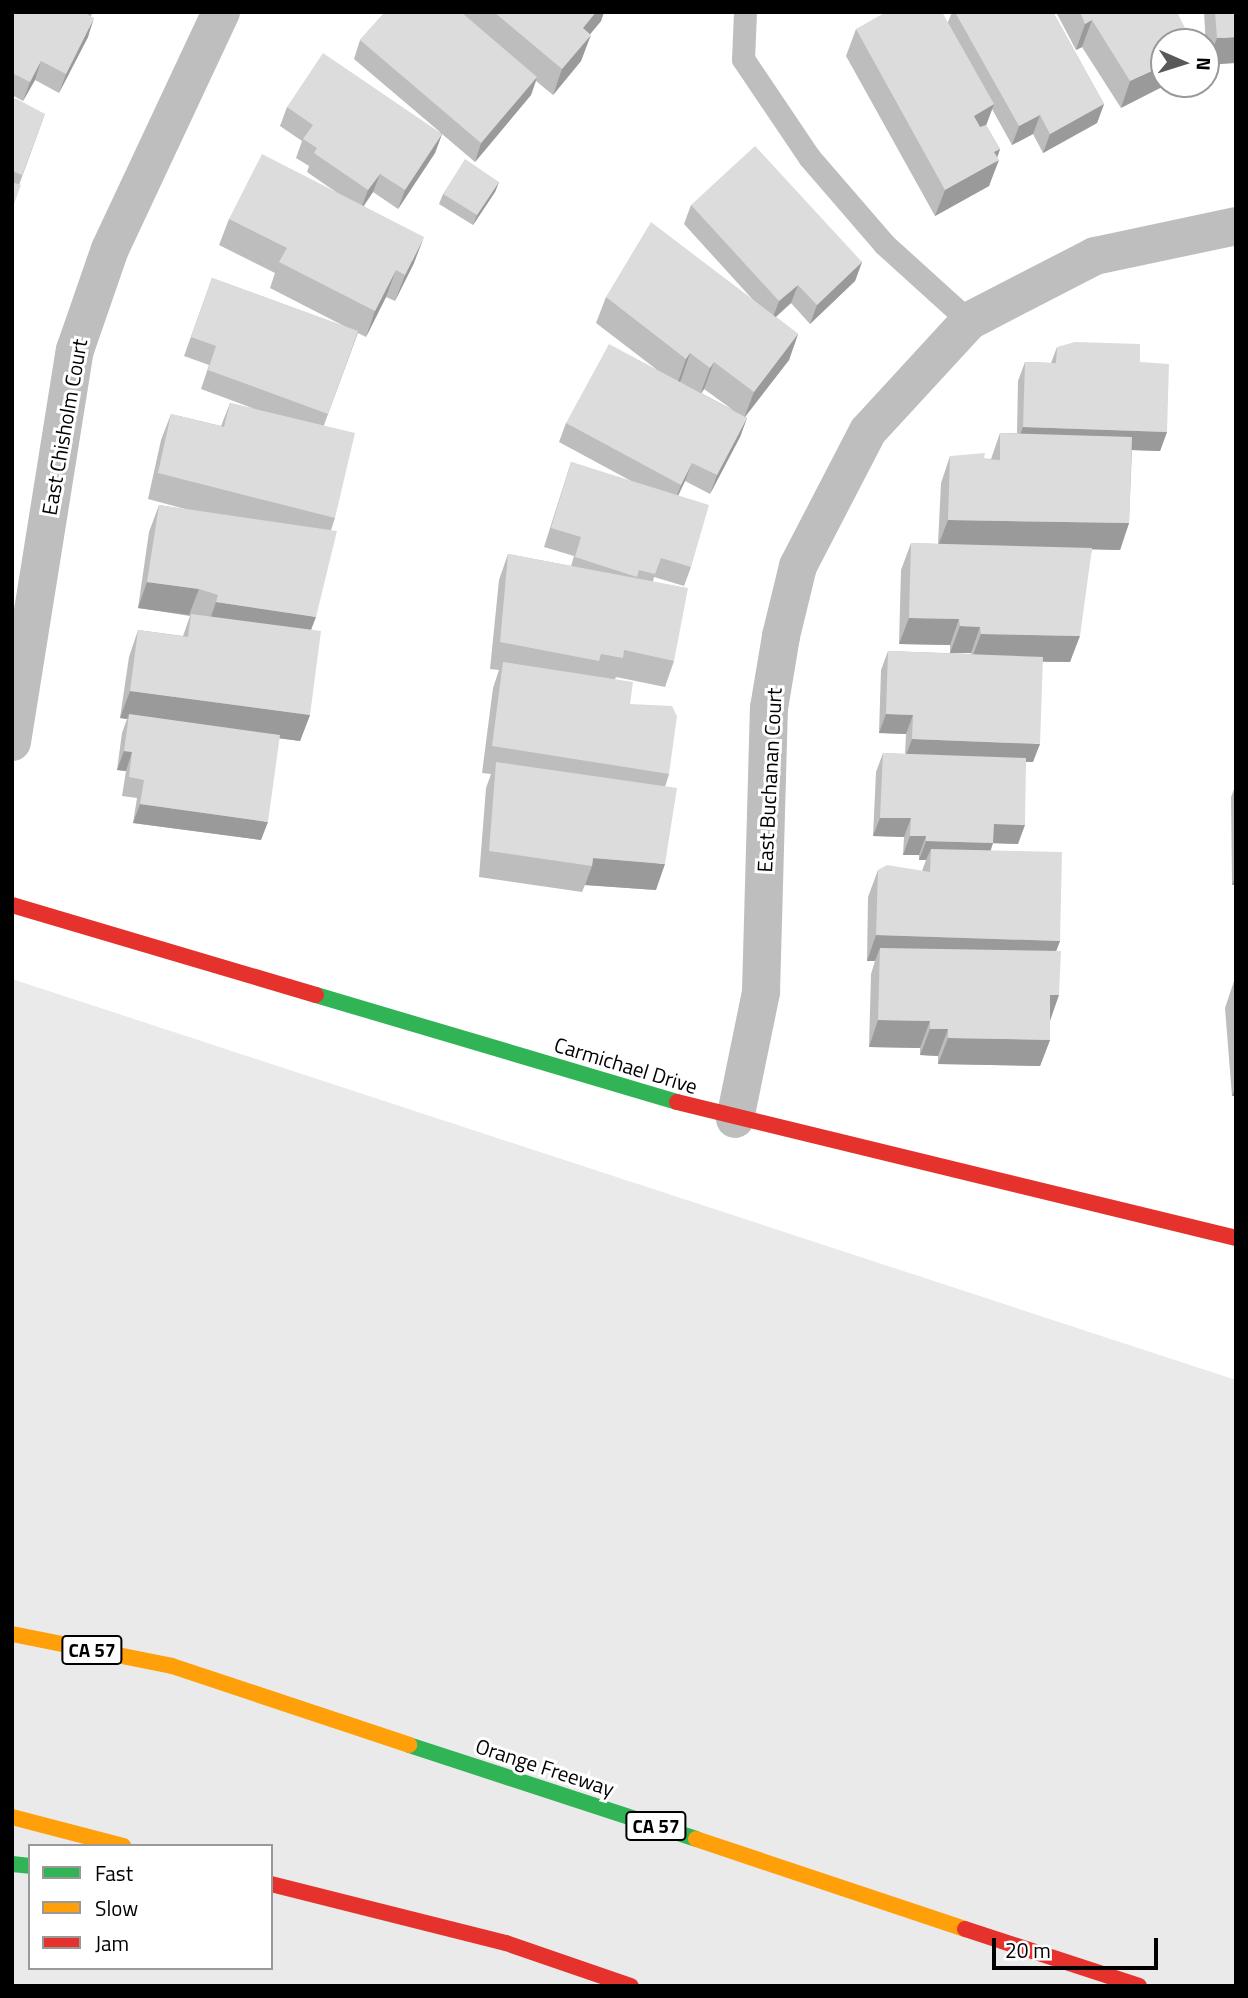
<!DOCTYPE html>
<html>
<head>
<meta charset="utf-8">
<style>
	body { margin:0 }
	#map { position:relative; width:1248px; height:1998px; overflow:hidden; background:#fff; font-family:"Titillium Web",sans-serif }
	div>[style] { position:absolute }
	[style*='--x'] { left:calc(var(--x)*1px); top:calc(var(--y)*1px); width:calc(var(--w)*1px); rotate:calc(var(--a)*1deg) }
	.green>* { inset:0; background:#eaeaea }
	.lane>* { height:23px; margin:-11.5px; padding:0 11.5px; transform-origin:11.5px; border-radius:11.5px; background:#bebebe }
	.street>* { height:38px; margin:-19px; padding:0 19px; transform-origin:19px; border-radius:19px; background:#bebebe }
	.fast>* { height:16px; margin:-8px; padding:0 8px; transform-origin:8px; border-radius:8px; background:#30b455 }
	.slow>* { height:16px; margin:-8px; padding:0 8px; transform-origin:8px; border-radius:8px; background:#ff9f0a }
	.jam>* { height:16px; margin:-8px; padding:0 8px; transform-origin:8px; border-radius:8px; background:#e5322d }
	.wall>* { inset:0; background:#bdbdbd }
	.shaded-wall>* { inset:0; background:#9a9a9a }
	.building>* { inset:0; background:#dcdcdc }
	span { translate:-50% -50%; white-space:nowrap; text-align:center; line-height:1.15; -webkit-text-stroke:6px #fff; paint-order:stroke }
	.shield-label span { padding:2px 5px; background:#fff; border:2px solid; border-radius:5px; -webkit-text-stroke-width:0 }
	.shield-label { font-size:19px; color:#000; font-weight:700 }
	.street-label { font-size:21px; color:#000 }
	.frame { position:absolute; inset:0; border:14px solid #000; pointer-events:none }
	.legend { position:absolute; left:28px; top:1844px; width:245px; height:126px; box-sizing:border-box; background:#fff; border:2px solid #999; margin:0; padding:9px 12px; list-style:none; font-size:21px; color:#000 }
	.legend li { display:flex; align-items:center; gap:14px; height:35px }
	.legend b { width:35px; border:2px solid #999 }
	.north { position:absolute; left:1150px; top:28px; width:70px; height:70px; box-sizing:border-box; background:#fff; border:2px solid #999; border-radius:50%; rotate:93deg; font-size:19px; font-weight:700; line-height:28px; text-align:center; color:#000 }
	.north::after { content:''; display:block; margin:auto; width:24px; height:32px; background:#595959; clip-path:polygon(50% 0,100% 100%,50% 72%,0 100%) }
	.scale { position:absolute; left:992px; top:1938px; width:166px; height:32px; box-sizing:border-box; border:4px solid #000; border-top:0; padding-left:9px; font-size:21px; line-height:24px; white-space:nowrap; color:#000; -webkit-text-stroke:5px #fff; paint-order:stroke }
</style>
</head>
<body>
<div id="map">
	<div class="green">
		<i style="clip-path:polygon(evenodd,12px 979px,1236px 1380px,1236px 1986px,12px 1986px,12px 979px,30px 1846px,271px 1846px,271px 1968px,30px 1968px,30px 1846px)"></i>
	</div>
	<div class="lane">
		<i style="--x:745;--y:12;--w:47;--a:92.4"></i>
		<i style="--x:743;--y:59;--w:118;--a:56"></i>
		<i style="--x:809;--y:157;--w:115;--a:49.2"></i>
		<i style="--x:884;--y:244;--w:115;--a:42.2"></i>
	</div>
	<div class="street">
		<i style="--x:12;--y:742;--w:397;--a:-80.9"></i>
		<i style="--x:75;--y:350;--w:107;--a:-70.9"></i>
		<i style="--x:110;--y:249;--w:262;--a:-64.9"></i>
		<i style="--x:735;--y:1119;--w:130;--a:-78.4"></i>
		<i style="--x:761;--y:992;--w:284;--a:-88.4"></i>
		<i style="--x:769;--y:708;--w:73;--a:-80.5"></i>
		<i style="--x:781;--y:636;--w:72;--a:-76.3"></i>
		<i style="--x:798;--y:566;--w:152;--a:-62.6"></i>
		<i style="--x:868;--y:431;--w:149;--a:-47.4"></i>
		<i style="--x:969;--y:321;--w:142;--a:-27.3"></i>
		<i style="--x:1095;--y:256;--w:144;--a:-12"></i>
	</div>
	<div class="fast">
		<i style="--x:316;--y:995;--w:377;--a:16.5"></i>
		<i style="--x:409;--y:1745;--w:302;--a:18.1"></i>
		<i style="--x:12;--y:1864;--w:18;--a:6"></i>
	</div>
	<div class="slow">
		<i style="--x:12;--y:1634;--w:163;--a:11.3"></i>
		<i style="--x:172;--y:1666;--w:250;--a:18.4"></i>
		<i style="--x:12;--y:1817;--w:115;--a:14.6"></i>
		<i style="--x:696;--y:1839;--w:284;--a:18.5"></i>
	</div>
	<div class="jam">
		<i style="--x:12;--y:905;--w:317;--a:16.5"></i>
		<i style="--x:677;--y:1102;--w:575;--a:13.67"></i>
		<i style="--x:271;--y:1884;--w:242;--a:14.1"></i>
		<i style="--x:506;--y:1943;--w:132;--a:19"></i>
		<i style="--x:965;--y:1929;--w:183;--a:18.1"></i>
	</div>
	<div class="wall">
		<i style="clip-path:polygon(12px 12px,93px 12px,91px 16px,88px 37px,59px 93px,35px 80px,23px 101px,12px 95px)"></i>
		<i style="clip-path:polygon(385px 12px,604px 12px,601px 21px,590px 34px,581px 61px,553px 95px,536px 81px,531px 95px,475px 162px,442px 134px,435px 153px,398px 209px,373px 192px,364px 206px,414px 263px,395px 301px,386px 297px,366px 337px,358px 333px,324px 425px,335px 518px,331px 530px,311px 630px,310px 715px,300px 741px,279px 738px,261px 840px,133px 823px,137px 798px,122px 796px,126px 771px,117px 770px,122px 733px,127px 719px,120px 718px,129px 657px,138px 630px,183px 636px,190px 616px,138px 608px,149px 532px,159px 505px,189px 510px,148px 499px,161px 440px,171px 414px,221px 426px,230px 403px,255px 409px,201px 389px,209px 365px,184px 356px,212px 278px,346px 327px,270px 288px,275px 273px,219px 245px,229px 219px,336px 192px,307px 172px,309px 166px,296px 158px,302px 141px,280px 126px,287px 107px,440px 132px,354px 59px,360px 40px)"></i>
		<i style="clip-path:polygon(952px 12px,1053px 12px,1104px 104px,1097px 123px,1043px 153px,1033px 134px,1012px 145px,992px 109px,986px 125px,1000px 149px,989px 186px,935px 216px,846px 56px,856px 29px,948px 22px)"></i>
		<i style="clip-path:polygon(1056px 12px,1177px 12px,1121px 108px,1082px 47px,1076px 50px)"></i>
		<i style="clip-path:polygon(1204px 12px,1236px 12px,1207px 65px)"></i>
		<i style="clip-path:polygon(12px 104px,45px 114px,19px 185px,12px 209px)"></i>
		<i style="clip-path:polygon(499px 182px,495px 192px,473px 225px,439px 204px,443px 194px)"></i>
		<i style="clip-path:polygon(evenodd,691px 205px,862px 262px,855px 281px,810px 324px,791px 303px,776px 317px,798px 334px,789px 360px,745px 417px,747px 418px,740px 437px,710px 494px,685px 481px,678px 496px,691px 567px,684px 586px,654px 577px,653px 582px,674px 661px,665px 687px,616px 677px,615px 679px,669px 774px,665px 787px,656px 890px,585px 885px,582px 892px,479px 877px,486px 788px,491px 774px,482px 773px,493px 688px,499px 670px,490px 669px,499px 580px,508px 554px,571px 566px,574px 556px,544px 547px,571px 462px,633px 482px,559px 442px,566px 423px,656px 369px,596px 323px,606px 297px,754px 301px,684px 224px,691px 205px,704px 389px,733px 410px,701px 393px,704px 389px)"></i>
		<i style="clip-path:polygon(1057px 347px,1140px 362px,1167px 432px,1160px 451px,1132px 450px,1129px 523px,1120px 550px,1092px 549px,1070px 662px,1042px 662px,1033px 762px,1026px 762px,1018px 844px,993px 843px,991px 850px,1060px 941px,1056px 951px,1050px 1021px,1050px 1040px,1040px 1066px,938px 1064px,938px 1056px,920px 1055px,920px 1048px,869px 1047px,871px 974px,875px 961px,867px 961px,868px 897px,878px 870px,922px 871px,926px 860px,919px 860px,919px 855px,903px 855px,904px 837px,873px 836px,876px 772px,883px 753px,905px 754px,906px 734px,879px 733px,881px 670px,888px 651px,971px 654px,971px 653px,950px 653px,950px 645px,899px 644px,901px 570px,911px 543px,938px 544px,941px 483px,950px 456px,991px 459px,1000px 433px,1017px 433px,1018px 381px,1025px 362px,1051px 363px)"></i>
		<i style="clip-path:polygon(1236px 784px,1236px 885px,1232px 885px,1231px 797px)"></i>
		<i style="clip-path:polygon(1234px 981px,1236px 981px,1236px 1096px,1232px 1096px,1225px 1008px)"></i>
	</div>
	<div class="shaded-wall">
		<i style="clip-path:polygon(596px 12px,604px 12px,601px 21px,573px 55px,583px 28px)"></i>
		<i style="clip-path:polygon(94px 18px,88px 37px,59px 93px,66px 74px)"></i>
		<i style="clip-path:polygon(1092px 20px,1082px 47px,1076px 50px,1085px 24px)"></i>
		<i style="clip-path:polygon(591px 35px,581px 61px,553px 95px,562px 69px)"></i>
		<i style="clip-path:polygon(1236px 37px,1236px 63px,1207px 65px,1217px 38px)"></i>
		<i style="clip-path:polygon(41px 61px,35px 80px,23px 101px,30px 82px)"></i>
		<i style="clip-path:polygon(1164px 65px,1164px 84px,1168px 84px,1121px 108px,1130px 81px)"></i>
		<i style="clip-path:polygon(537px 77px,531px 95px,475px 162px,481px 143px)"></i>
		<i style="clip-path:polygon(994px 104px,984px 131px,964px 142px,974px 116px)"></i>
		<i style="clip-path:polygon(1104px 104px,1097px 123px,1043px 153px,1050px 134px)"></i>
		<i style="clip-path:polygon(1040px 115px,1033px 134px,1012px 145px,1019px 126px)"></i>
		<i style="clip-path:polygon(442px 134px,435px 153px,398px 209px,405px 190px)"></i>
		<i style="clip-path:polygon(1000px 149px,995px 162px,999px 160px,989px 186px,935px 216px,945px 190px,994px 152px)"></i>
		<i style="clip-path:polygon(380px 174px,373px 192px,361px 209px,368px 190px)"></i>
		<i style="clip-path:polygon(499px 182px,495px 192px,473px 225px,477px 215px)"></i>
		<i style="clip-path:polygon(424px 237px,414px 263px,395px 301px,405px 275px)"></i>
		<i style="clip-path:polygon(862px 262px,855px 281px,810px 324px,817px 305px)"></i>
		<i style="clip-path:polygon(396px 270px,386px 297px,366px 337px,375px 311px)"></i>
		<i style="clip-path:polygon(798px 285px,791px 303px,772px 320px,779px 301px)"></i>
		<i style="clip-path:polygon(798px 334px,789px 360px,744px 418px,754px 392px)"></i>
		<i style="clip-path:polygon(690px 353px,681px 380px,677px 385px,686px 359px)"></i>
		<i style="clip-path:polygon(714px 362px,704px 389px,700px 395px,710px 368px)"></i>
		<i style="clip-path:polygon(747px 418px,740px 437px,710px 494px,717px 475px)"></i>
		<i style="clip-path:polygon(1023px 427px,1167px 432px,1160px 451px,1016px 446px)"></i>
		<i style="clip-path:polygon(692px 463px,685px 481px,674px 504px,681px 485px)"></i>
		<i style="clip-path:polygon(948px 520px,1129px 523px,1120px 550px,938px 546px)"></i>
		<i style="clip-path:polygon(147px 582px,199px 589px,189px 615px,138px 608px)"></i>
		<i style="clip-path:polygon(216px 602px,316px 617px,306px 643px,207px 628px)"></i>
		<i style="clip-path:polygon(909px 618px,959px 619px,950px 645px,899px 644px)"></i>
		<i style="clip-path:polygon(960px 626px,980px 627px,971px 653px,950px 653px)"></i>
		<i style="clip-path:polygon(981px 634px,1080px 636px,1070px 662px,971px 660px)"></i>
		<i style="clip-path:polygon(130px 691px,310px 715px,300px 741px,128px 719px,129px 714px,127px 719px,120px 718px)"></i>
		<i style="clip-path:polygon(886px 714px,913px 715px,906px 734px,879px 733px)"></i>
		<i style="clip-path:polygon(912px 739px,1040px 744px,1033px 762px,905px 758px)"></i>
		<i style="clip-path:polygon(124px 751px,132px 752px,126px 771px,117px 770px)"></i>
		<i style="clip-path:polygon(140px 804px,268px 822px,261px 840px,133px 823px)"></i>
		<i style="clip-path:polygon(880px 818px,911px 818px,904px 837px,873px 836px)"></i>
		<i style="clip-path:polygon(994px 824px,1025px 825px,1018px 844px,987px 843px)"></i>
		<i style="clip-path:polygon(910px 836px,926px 836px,919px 855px,903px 855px)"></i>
		<i style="clip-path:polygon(926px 841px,993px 843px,986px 862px,931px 849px,926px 860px,919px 860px)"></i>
		<i style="clip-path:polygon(593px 858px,665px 864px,656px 890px,585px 885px,592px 866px)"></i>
		<i style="clip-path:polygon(1236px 875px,1236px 885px,1232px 885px)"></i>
		<i style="clip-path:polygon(876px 935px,1060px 941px,1050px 967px,880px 948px,875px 961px,867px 961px)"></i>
		<i style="clip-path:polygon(1050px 995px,1059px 995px,1050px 1021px)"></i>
		<i style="clip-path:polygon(878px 1020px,930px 1021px,920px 1048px,869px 1047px)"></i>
		<i style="clip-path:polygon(930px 1029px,948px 1029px,938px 1056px,920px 1055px)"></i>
		<i style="clip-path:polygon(948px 1038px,1050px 1040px,1040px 1066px,938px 1064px)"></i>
		<i style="clip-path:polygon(1236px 1086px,1236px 1096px,1232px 1096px)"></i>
	</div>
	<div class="building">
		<i style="clip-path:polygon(12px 12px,83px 12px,94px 18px,66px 74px,41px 61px,30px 82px,12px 73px)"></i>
		<i style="clip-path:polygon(385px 12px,461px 12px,537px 77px,481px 143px,360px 40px)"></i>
		<i style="clip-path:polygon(494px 12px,596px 12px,583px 28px,591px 35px,562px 69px)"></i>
		<i style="clip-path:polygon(886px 12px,942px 12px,994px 104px,974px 116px,980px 127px,986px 125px,1000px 149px,994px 152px,999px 160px,945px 190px,856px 29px)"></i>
		<i style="clip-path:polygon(955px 12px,1053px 12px,1104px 104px,1050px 134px,1040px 115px,1019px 126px)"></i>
		<i style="clip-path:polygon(1080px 12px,1177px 12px,1192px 42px,1164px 42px,1164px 65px,1130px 81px,1092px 20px,1085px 24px)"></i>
		<i style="clip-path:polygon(1215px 12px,1236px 12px,1236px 37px,1217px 38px)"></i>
		<i style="clip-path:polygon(323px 53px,442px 134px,405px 190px,380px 174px,368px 190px,314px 153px,317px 148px,303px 139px,313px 125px,287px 107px)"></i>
		<i style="clip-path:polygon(15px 98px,45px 114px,22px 175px,12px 171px,12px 104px)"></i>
		<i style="clip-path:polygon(755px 146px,862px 262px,817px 305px,798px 285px,779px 301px,691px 205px)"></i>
		<i style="clip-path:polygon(262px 154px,424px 237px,405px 275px,396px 270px,375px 311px,279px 262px,287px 248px,229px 219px)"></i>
		<i style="clip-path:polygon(465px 159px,499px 182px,477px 215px,443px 194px)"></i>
		<i style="clip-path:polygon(12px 182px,21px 185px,12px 209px)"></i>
		<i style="clip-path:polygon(651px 222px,798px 334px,754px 392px,714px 362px,710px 368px,690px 353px,686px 359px,606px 297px)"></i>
		<i style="clip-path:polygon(212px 278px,358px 331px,328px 414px,208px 370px,216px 346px,191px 337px)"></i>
		<i style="clip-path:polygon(1075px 342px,1140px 344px,1140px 362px,1169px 364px,1167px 432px,1023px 427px,1025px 362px,1056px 363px,1057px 347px)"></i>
		<i style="clip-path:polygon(609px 344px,747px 418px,717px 475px,692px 463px,681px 485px,566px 423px)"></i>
		<i style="clip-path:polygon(230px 403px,355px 433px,335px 518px,158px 473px,171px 414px,224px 427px)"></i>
		<i style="clip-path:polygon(1000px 433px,1132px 437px,1129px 523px,948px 520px,950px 456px,985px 453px,984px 459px,1000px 460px)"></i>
		<i style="clip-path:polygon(571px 462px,709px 505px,691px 567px,661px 558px,655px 574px,639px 570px,637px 577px,575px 557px,581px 537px,551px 528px)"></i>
		<i style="clip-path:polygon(159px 505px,337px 531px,316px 617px,216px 602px,218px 595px,199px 589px,147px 582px)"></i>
		<i style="clip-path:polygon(911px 543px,1092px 548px,1080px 636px,981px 634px,980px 627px,960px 626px,959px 619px,909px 618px)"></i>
		<i style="clip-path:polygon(508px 554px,688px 588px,674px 661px,624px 650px,623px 658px,601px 654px,599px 661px,500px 642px)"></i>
		<i style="clip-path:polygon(191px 614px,321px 631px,310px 715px,130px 691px,138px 630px,188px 637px)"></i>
		<i style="clip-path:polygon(888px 651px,1043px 657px,1040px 744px,912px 739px,913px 715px,886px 714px)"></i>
		<i style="clip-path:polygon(503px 662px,633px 682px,630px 704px,672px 706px,677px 716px,669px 774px,492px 746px)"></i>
		<i style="clip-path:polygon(129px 714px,280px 735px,268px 822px,140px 804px,144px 780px,129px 777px,132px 752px,124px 751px)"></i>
		<i style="clip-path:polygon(883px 753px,1026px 758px,1025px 825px,994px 824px,993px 843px,926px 841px,926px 836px,910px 836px,911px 818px,880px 818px)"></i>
		<i style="clip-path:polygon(496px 762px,677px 788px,665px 864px,593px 858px,592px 866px,489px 851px)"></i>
		<i style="clip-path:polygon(931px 849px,1062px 852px,1060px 941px,876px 935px,878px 870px,887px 865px,930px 872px)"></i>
		<i style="clip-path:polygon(880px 948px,1061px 951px,1059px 995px,1050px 995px,1050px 1040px,948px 1038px,948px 1029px,930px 1029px,930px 1021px,878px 1020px)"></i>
	</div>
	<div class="shield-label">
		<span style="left:92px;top:1650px">CA 57</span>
		<span style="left:656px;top:1826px">CA 57</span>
	</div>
	<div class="street-label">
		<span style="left:64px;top:427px;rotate:-80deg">East Chisholm Court</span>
		<span style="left:769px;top:780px;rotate:-87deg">East Buchanan Court</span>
		<span style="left:626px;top:1065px;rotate:17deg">Carmichael Drive</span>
		<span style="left:545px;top:1767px;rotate:18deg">Orange Freeway</span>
	</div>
	<div class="frame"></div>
	<ul class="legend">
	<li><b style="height:9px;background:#30b455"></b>Fast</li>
	<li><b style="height:9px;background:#ff9f0a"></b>Slow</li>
	<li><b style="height:9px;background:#e5322d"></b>Jam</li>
	</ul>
	<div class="north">N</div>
	<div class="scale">20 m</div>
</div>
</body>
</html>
